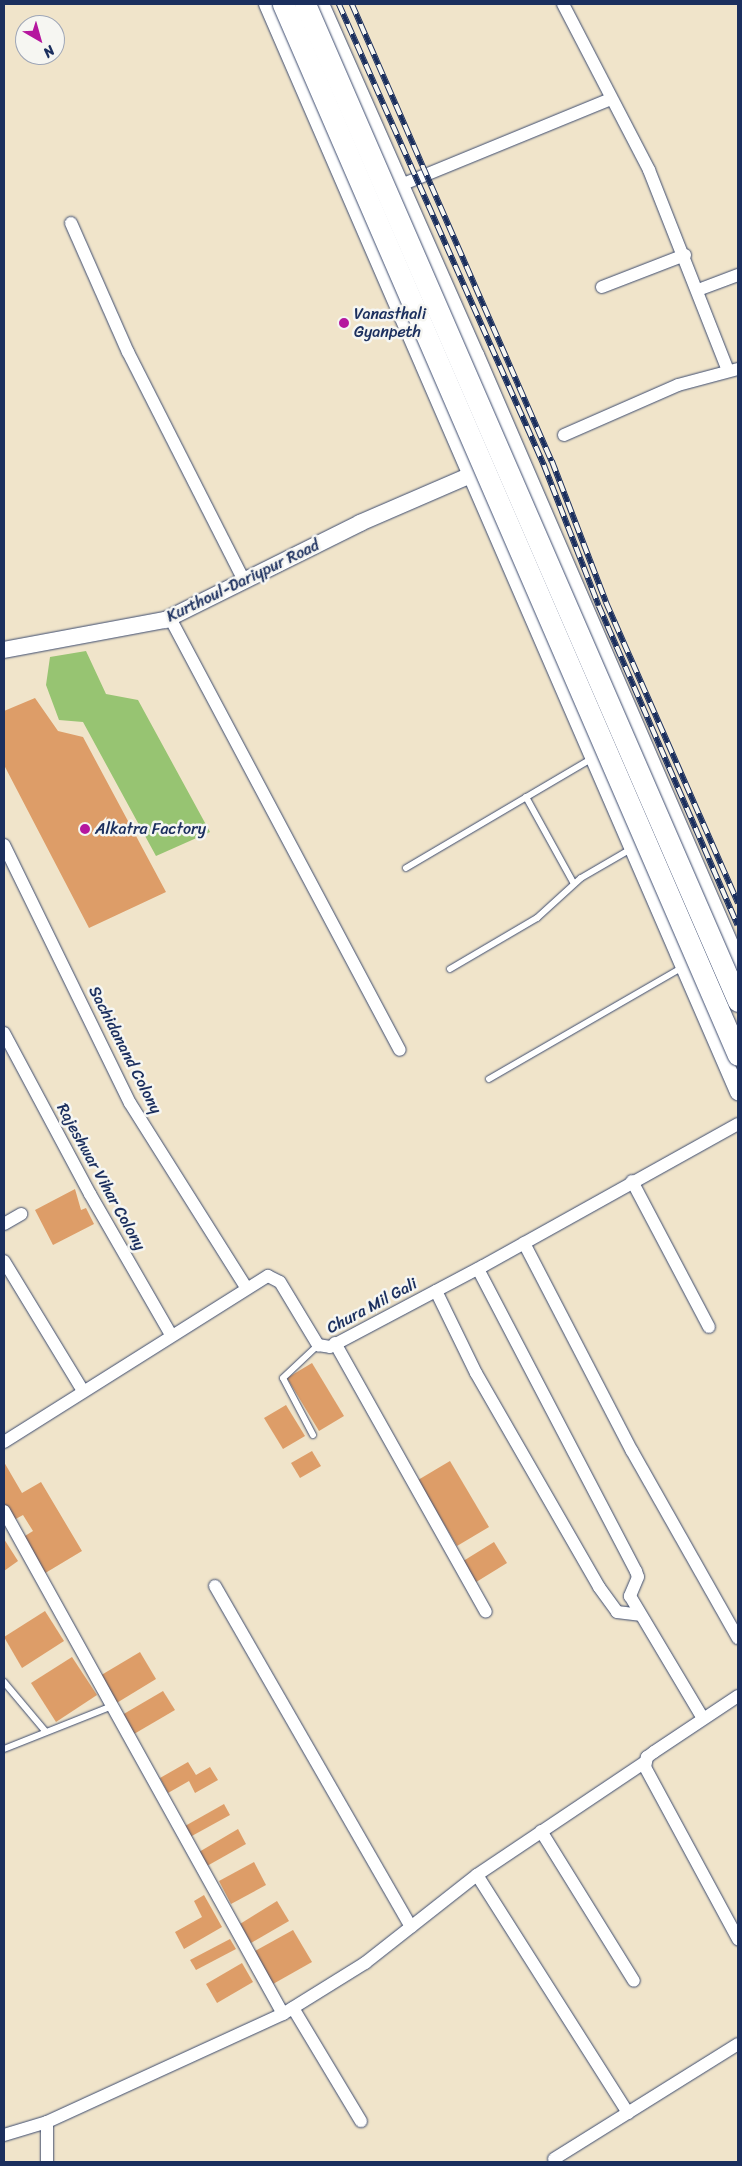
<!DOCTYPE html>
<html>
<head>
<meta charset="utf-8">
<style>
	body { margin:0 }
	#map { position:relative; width:742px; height:2166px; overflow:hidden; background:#f0e4ca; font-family:Sriracha,sans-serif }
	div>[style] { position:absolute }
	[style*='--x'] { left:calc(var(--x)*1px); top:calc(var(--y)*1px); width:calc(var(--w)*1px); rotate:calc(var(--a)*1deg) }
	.green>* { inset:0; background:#97c472 }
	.building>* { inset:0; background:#dd9d68 }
	.roads { filter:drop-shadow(0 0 1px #3b4a6e) drop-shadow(0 0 1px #3b4a6e) }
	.service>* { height:6px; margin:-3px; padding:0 3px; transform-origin:3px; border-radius:3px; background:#fff }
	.minor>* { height:12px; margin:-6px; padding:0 6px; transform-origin:6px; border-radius:6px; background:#fff }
	.tertiary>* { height:16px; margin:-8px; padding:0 8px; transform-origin:8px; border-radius:8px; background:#fff }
	.rail>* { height:5.5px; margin-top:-2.75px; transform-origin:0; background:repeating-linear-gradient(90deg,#f6f6f2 0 11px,#1b2f5e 0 22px); box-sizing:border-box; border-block:1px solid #1b2f5e }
	.bridges { filter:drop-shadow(0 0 1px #3b4a6e) drop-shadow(0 0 1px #3b4a6e) }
	.trunk-bridge>* { height:21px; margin:-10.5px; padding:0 10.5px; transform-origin:10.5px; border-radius:10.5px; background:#fff }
	.dots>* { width:14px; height:14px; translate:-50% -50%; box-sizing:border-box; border:2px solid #f6f6f2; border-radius:50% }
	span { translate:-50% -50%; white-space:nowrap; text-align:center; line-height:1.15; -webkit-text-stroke:5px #f6f6f2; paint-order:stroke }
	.poi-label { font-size:16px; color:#1b2f5e }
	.left { translate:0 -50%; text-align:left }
	.street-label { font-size:16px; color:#1b2f5e }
	.frame { position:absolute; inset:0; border:5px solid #1b2f5e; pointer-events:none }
	.north { position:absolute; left:15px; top:15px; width:50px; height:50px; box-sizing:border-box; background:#f6f6f2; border:1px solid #9ea6b7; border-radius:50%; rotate:142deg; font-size:14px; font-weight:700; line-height:20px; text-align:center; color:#1b2f5e }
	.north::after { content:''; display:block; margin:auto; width:18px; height:22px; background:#b5179e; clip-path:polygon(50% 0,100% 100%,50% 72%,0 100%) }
</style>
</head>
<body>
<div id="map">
	<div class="green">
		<i style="clip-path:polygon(86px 651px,106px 694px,138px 700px,210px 832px,156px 856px,83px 722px,59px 720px,46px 685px,50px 657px)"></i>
	</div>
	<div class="building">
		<i style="clip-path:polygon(35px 698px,58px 731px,83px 737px,166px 892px,89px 928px,4px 765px,4px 711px)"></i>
		<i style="clip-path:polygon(75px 1189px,81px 1210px,86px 1208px,94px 1224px,53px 1245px,35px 1210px)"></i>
		<i style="clip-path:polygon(312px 1363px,344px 1416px,319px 1431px,287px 1378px)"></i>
		<i style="clip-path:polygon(286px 1405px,305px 1436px,283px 1449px,264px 1418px)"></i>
		<i style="clip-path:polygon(312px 1451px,321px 1466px,300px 1478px,291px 1463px)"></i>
		<i style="clip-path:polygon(450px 1461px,489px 1527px,457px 1546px,418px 1480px)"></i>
		<i style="clip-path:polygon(4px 1462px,22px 1493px,41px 1482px,82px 1551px,42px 1575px,20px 1539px,33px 1531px,23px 1515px,12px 1521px,4px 1506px)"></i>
		<i style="clip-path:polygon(4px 1539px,18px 1561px,4px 1571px)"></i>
		<i style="clip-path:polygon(494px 1542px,507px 1563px,473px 1584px,460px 1563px)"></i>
		<i style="clip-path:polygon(45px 1611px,64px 1641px,22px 1668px,4px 1637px)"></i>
		<i style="clip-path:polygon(140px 1652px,156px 1679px,115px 1704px,98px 1677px)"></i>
		<i style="clip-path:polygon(72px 1657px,97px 1695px,56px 1722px,31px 1683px)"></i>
		<i style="clip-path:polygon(163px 1691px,175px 1710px,134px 1734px,122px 1715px)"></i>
		<i style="clip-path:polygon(188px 1762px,196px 1775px,210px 1767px,218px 1780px,195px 1793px,189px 1781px,168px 1793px,160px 1778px)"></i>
		<i style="clip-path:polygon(224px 1804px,230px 1815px,190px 1837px,185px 1826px)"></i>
		<i style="clip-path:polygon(238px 1829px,246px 1844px,207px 1866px,199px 1852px)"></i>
		<i style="clip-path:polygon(254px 1862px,266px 1885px,231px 1904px,219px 1881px)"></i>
		<i style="clip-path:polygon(204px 1895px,222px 1927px,184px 1949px,175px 1932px,202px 1917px,194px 1901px)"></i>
		<i style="clip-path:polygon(277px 1901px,289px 1921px,251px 1943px,240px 1924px)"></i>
		<i style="clip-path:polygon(293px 1930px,312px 1962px,273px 1984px,255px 1951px)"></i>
		<i style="clip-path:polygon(230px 1939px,236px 1949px,196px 1970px,190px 1960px)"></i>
		<i style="clip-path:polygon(242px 1963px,253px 1982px,217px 2003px,206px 1984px)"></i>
	</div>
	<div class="roads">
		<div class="service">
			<i style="--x:526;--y:797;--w:99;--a:61.1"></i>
			<i style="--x:406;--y:868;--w:217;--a:-30.5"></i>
			<i style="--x:450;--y:969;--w:101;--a:-30.4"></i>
			<i style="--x:537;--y:918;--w:59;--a:-42.3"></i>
			<i style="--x:581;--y:878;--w:58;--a:-30.1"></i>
			<i style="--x:489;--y:1079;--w:224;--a:-30"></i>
			<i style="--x:313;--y:1435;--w:64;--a:-117.8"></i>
			<i style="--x:283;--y:1378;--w:48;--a:-43.3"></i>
			<i style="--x:4;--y:1682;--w:65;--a:50"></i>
			<i style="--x:4;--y:1749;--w:116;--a:-21.7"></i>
		</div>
		<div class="minor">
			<i style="--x:563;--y:4;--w:187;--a:62.6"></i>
			<i style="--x:649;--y:170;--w:216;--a:68.5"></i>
			<i style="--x:401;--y:185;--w:227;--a:-22.3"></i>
			<i style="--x:71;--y:223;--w:141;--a:66.2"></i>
			<i style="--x:128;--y:352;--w:257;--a:63.1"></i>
			<i style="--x:602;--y:287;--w:89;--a:-21.1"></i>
			<i style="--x:698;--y:290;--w:43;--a:-20.6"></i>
			<i style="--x:564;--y:435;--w:124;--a:-23.7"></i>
			<i style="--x:678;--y:385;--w:62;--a:-14.9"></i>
			<i style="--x:170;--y:618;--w:489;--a:62"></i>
			<i style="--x:4;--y:845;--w:287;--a:64"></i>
			<i style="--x:130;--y:1103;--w:218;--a:57.8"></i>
			<i style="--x:4;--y:1033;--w:183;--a:61.9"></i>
			<i style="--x:90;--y:1194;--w:163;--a:60.1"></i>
			<i style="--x:632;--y:1181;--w:165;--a:62.2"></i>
			<i style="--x:4;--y:1224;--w:20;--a:-30"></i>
			<i style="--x:524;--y:1243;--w:234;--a:62.6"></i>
			<i style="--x:632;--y:1451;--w:215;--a:60.5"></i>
			<i style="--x:4;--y:1261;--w:152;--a:58.7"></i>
			<i style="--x:478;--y:1269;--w:341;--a:62.4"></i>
			<i style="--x:636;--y:1571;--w:6;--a:72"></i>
			<i style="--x:638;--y:1577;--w:21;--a:113"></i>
			<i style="--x:630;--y:1596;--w:141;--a:59.2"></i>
			<i style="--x:436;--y:1291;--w:91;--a:64"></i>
			<i style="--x:476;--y:1373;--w:247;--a:60.1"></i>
			<i style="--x:599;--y:1587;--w:31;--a:54"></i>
			<i style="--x:617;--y:1612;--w:23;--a:7"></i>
			<i style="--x:335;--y:1343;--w:308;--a:60.7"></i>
			<i style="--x:4;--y:1442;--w:312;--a:-32.2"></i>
			<i style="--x:268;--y:1276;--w:13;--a:27"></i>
			<i style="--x:280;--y:1282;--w:74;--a:58.9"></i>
			<i style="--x:318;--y:1345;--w:12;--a:9"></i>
			<i style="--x:330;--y:1347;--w:173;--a:-27.9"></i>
			<i style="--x:483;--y:1266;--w:292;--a:-29.1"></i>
			<i style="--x:4;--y:1511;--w:575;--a:60.98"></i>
			<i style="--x:215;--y:1586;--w:393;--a:60.1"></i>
			<i style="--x:738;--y:1696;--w:101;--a:146.3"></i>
			<i style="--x:654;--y:1752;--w:9;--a:144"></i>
			<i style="--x:647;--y:1757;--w:10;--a:101"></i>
			<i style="--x:645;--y:1767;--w:196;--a:61.6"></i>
			<i style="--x:541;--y:1831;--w:176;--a:58.2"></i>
			<i style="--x:477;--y:1875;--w:282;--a:57.6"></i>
			<i style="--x:293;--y:2008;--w:132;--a:59"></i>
			<i style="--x:47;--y:2122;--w:40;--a:90"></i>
			<i style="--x:4;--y:2135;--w:45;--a:-16.8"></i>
			<i style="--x:47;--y:2122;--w:260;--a:-24.6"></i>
			<i style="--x:283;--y:2014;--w:97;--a:-31.9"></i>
			<i style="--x:365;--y:1963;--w:142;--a:-38.2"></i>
			<i style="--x:477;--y:1875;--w:202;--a:-33.9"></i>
			<i style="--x:554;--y:2159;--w:217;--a:-32"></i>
		</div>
		<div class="tertiary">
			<i style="--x:267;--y:4;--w:1186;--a:66.59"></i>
			<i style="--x:321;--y:4;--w:384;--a:66.2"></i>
			<i style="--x:476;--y:355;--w:661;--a:66.65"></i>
			<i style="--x:4;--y:650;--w:164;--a:-10.6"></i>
			<i style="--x:165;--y:620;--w:218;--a:-26.4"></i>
			<i style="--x:360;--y:523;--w:121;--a:-23.4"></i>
		</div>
	</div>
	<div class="rail">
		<i style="--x:339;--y:4;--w:505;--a:66.03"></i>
		<i style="--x:544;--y:465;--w:151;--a:68.7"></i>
		<i style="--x:599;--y:606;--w:348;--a:66.5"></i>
		<i style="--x:352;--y:4;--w:499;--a:66.4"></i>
		<i style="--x:552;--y:461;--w:151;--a:69"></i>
		<i style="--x:606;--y:602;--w:329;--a:66.3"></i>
	</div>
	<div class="bridges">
		<div class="trunk-bridge">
			<i style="--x:283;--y:4;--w:1145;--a:66.59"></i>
			<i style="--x:305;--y:4;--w:1087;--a:66.52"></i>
		</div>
	</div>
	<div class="dots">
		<i style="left:344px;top:323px;background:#b5179e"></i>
		<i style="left:85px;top:829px;background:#b5179e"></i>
	</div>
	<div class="poi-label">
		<span class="left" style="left:354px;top:323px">Vanasthali<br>Gyanpeth</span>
		<span class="left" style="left:95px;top:829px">Alkatra Factory</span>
	</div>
	<div class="street-label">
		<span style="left:243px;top:581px;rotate:-26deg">Kurthoul-Dariypur Road</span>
		<span style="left:125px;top:1050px;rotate:63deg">Sachidanand Colony</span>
		<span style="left:101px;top:1177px;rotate:61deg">Rajeshwar Vihar Colony</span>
		<span style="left:372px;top:1306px;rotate:-28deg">Chura Mil Gali</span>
	</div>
	<div class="frame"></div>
	<div class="north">N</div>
</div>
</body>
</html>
